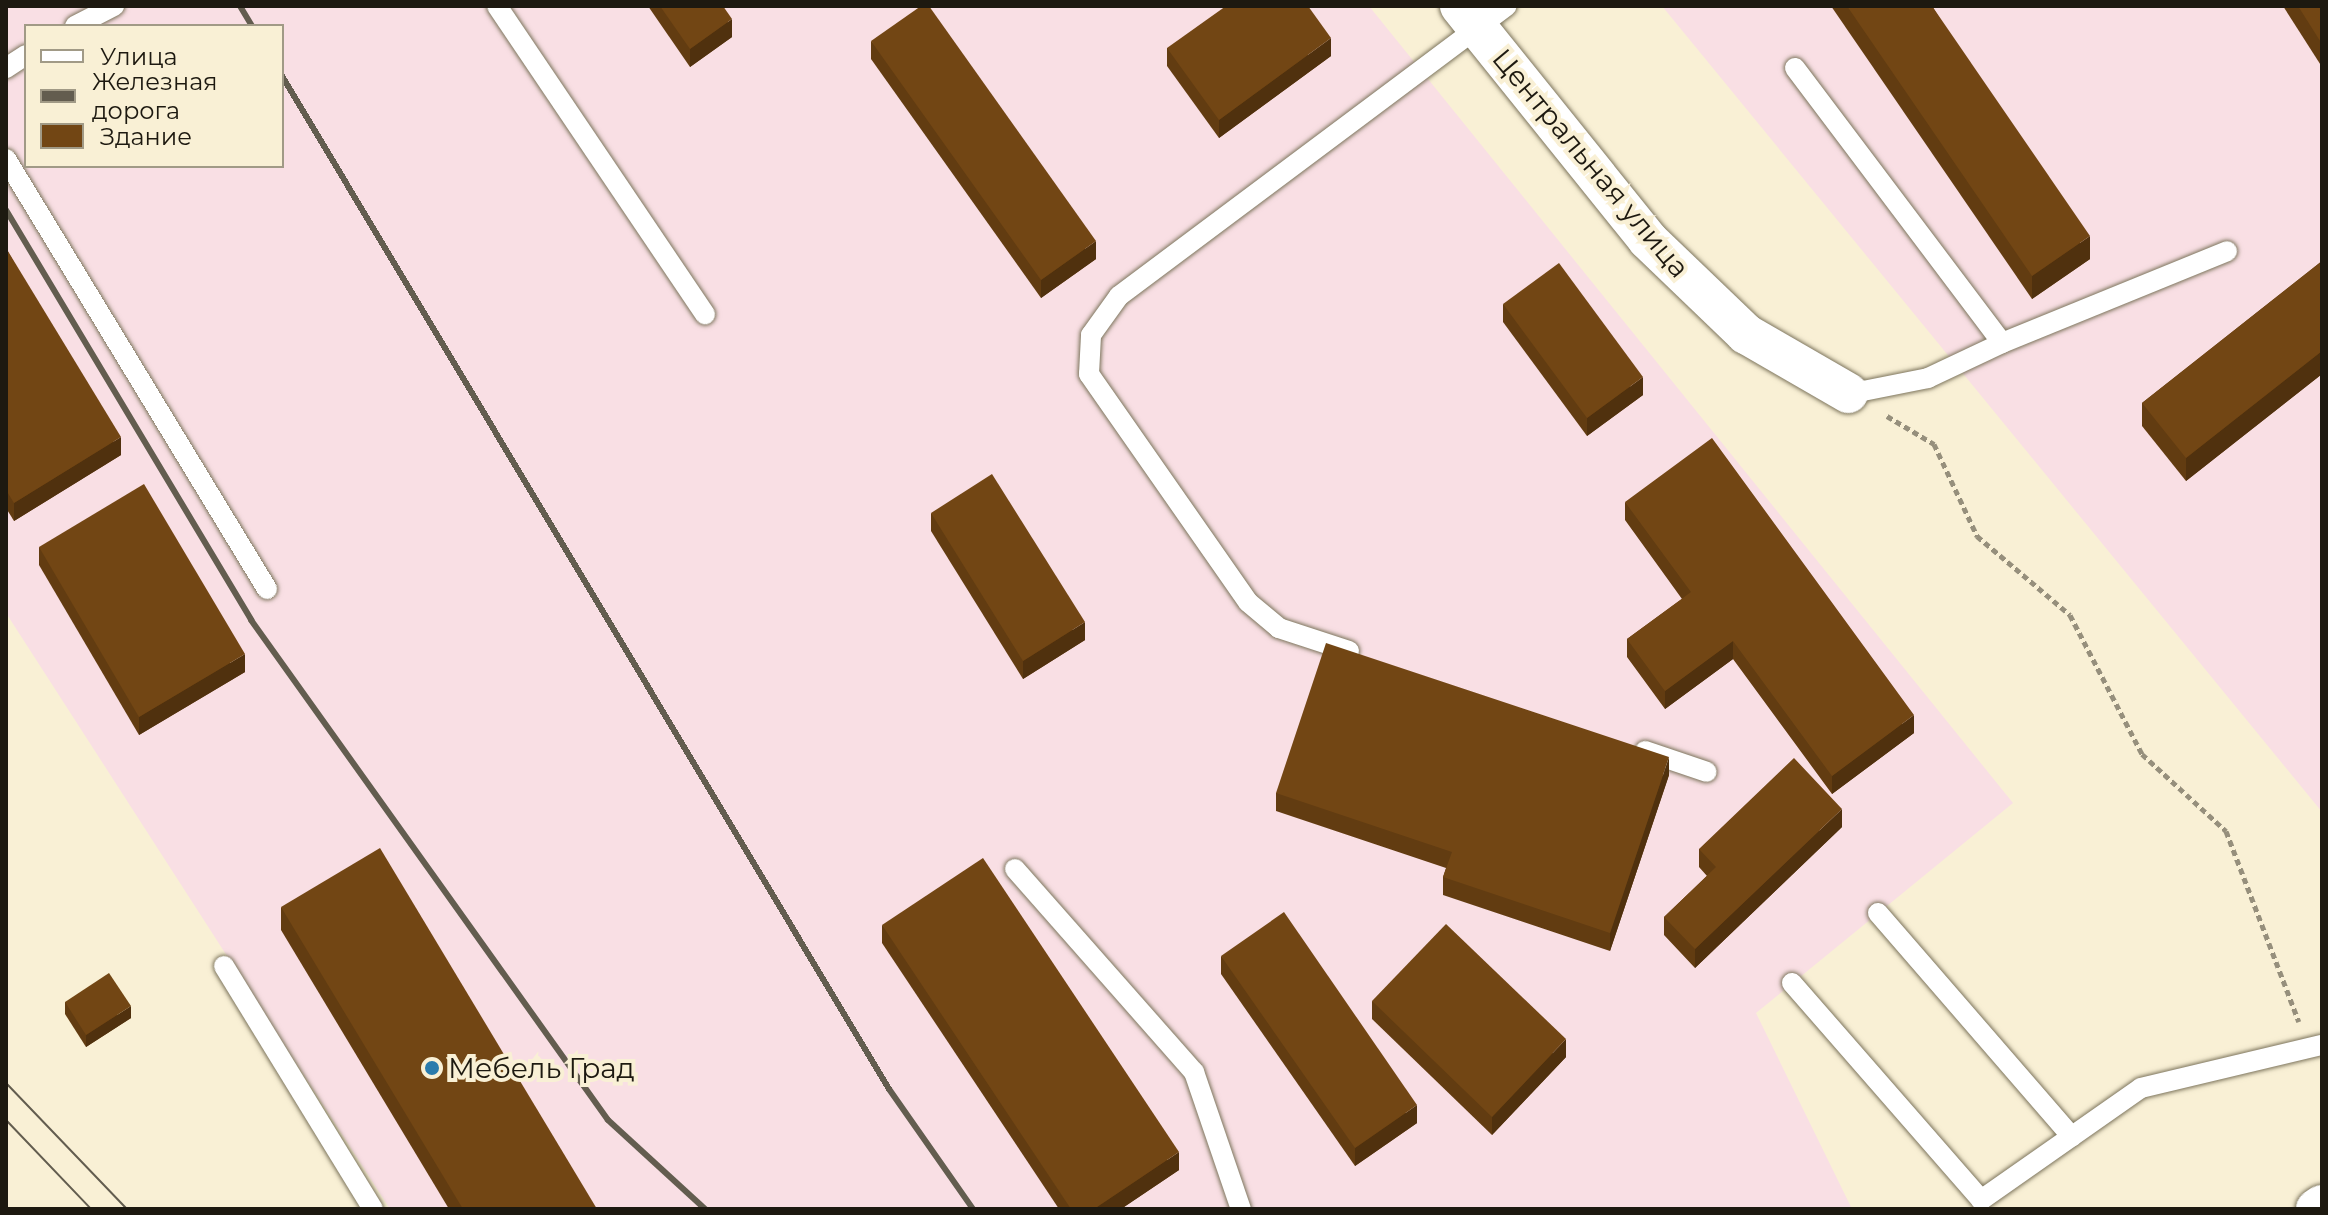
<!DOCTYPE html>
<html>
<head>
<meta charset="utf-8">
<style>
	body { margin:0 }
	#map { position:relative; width:2328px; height:1215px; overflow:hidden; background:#f9f0d5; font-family:Montserrat,sans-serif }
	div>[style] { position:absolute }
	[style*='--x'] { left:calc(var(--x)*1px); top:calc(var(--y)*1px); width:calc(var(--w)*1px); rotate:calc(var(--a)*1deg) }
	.industrial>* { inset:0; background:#f9dfe4 }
	.path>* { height:5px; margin-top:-2.5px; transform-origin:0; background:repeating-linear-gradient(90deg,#968f7c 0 6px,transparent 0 10px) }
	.roads { filter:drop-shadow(0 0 2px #7d755d) drop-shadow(0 0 2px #7d755d) }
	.lane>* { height:20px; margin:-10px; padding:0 10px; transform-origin:10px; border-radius:10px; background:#fff }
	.street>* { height:40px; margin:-20px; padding:0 20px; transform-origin:20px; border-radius:20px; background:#fff }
	.tram>* { height:2px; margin:-1px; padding:0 1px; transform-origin:1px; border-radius:1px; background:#635d4f }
	.rail>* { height:6px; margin:-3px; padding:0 3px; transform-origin:3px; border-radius:3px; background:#635d4f }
	.wall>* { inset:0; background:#623c11 }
	.shaded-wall>* { inset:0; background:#50310e }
	.building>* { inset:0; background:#724614 }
	.dots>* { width:22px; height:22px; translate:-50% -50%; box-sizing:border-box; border:4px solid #f9f0d5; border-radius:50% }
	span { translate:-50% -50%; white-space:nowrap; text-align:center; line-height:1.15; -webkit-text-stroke:8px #f9f0d5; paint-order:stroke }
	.street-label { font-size:28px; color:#1d1910 }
	.poi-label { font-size:28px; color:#1d1910 }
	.left { translate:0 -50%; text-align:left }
	.frame { position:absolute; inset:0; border:8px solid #1d1910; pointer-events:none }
	.legend { position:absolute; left:24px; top:24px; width:260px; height:144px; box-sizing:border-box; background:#f9f0d5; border:2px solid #a19a86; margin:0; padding:10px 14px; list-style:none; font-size:24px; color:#1d1910 }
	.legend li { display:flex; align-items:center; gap:16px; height:40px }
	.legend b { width:40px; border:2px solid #a19a86 }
</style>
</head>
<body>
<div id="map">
	<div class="industrial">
		<i style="clip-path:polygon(evenodd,6px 6px,1369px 6px,2013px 803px,1756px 1013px,1852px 1209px,390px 1209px,6px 613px,6px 6px,26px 26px,282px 26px,282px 166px,26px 166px,26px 26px)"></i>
		<i style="clip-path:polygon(1662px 6px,2322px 6px,2322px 812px)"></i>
	</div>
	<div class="path">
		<i style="--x:1887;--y:416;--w:55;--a:30.8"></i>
		<i style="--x:1934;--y:444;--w:102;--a:64.9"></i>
		<i style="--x:1977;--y:536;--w:122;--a:40.3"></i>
		<i style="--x:2070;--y:615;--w:157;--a:62.6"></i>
		<i style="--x:2142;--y:754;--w:114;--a:42.5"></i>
		<i style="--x:2226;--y:831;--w:204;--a:69.1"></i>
	</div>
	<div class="roads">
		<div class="lane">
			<i style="--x:497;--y:6;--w:372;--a:56"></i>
			<i style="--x:75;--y:26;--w:44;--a:-27.1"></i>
			<i style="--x:6;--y:68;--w:24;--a:-33"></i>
			<i style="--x:1795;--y:68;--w:344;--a:53"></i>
			<i style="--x:2002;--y:343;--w:243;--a:-22.2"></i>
			<i style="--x:6;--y:159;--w:503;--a:58.74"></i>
			<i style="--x:1848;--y:394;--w:82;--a:-11.3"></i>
			<i style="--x:1928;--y:378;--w:82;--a:-25.3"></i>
			<i style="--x:1349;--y:651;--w:74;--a:-161.8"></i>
			<i style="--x:1279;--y:628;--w:40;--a:-140"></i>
			<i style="--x:1248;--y:602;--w:278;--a:-124.9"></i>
			<i style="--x:1089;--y:374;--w:39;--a:-87"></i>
			<i style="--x:1091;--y:335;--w:48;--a:-54.3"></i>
			<i style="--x:1119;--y:296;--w:484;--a:-36.8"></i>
			<i style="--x:1645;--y:751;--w:65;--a:18.7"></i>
			<i style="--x:1015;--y:869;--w:271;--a:48.6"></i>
			<i style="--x:1194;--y:1072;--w:145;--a:71.1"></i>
			<i style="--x:1878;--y:913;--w:296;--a:49.1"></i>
			<i style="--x:224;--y:966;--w:285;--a:58.5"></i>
			<i style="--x:1792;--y:983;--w:288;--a:48.9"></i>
			<i style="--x:1981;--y:1200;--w:195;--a:-35"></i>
			<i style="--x:2141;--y:1088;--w:186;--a:-13.4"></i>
		</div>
		<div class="street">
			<i style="--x:1460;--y:6;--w:300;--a:51.2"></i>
			<i style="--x:1648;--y:240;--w:136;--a:43.8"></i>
			<i style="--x:1746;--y:334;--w:118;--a:30"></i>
			<i style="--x:2316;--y:1209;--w:7;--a:-34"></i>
		</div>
	</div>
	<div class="tram">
		<i style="--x:6;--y:1083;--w:175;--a:46.2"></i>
		<i style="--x:6;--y:1120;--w:123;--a:46.3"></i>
	</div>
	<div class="rail">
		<i style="--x:240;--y:6;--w:23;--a:59"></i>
		<i style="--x:282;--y:76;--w:1181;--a:59.07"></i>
		<i style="--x:889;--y:1089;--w:146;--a:55"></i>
		<i style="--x:6;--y:210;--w:478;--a:59.1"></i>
		<i style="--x:251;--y:620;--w:614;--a:54.47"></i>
		<i style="--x:608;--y:1120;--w:132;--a:42.5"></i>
	</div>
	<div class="wall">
		<i style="clip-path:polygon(648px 6px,723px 6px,732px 37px,690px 67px)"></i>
		<i style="clip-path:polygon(1831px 6px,1932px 6px,2090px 259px,2032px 299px)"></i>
		<i style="clip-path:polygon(2283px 6px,2322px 6px,2322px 67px)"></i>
		<i style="clip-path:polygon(871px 41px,1096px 259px,1041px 298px,871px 59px)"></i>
		<i style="clip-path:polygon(1167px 48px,1331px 56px,1219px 138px,1167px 66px)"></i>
		<i style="clip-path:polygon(6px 248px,121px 455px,14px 521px,6px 508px)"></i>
		<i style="clip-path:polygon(2322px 261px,2322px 374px,2186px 481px,2142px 426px,2142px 403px)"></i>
		<i style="clip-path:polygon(1503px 304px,1643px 395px,1587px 436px,1503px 322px)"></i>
		<i style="clip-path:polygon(1625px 502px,1914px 733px,1832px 794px,1733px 659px,1665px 709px,1627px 657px,1627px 639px,1682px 599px,1625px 520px)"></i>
		<i style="clip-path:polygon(931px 513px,1085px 640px,1023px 679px,931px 531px)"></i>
		<i style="clip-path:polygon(39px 547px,245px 672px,139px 735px,39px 565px)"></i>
		<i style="clip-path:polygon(1669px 775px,1610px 951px,1443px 895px,1443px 877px,1446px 868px,1276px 811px,1276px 793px)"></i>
		<i style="clip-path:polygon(1842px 827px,1695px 968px,1664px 935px,1664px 917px,1707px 876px,1699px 867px,1699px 849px)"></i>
		<i style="clip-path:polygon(281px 907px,597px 1209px,449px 1209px,281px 930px)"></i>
		<i style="clip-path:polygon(882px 925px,1179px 1170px,1121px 1209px,1059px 1209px,882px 943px)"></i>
		<i style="clip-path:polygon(1221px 956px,1417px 1123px,1355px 1166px,1221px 974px)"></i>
		<i style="clip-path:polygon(1372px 1001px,1566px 1057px,1492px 1135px,1372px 1019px)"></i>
		<i style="clip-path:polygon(65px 1002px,131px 1018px,86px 1047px,65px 1014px)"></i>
	</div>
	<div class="shaded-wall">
		<i style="clip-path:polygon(732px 19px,732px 37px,690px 67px,690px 49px)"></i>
		<i style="clip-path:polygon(1331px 38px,1331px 56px,1219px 138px,1219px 120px)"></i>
		<i style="clip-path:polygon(2090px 236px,2090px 259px,2032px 299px,2032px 276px)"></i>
		<i style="clip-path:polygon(1096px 241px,1096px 259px,1041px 298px,1041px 280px)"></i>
		<i style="clip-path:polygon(2322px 351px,2322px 374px,2186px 481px,2186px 458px)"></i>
		<i style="clip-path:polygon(1643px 377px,1643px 395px,1587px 436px,1587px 418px)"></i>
		<i style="clip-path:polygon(121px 437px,121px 455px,14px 521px,14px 503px)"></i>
		<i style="clip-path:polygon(1085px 622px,1085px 640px,1023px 679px,1023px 661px)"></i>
		<i style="clip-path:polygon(1733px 641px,1733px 659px,1665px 709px,1665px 691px)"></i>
		<i style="clip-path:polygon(245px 654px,245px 672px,139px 735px,139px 717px)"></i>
		<i style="clip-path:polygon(1914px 715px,1914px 733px,1832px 794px,1832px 776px)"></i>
		<i style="clip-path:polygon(1669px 757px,1669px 775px,1610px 951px,1610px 933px)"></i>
		<i style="clip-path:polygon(1842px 809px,1842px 827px,1695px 968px,1695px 949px)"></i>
		<i style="clip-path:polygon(131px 1006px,131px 1018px,86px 1047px,86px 1035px)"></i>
		<i style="clip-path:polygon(1566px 1039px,1566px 1057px,1492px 1135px,1492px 1117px)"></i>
		<i style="clip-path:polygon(1417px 1105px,1417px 1123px,1355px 1166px,1355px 1148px)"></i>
		<i style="clip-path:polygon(1179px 1152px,1179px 1170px,1121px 1209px,1094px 1209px)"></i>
	</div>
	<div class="building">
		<i style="clip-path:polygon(660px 6px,723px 6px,732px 19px,690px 49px)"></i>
		<i style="clip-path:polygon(921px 6px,929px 6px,1096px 241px,1041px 280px,871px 41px)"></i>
		<i style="clip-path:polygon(1226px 6px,1308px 6px,1331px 38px,1219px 120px,1167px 48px)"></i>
		<i style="clip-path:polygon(1847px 6px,1932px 6px,2090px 236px,2032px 276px)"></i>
		<i style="clip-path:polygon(2298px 6px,2322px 6px,2322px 44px)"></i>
		<i style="clip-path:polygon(6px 248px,121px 437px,14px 503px,6px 490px)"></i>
		<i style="clip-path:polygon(2322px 261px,2322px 351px,2186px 458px,2142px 403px)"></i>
		<i style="clip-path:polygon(1559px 263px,1643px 377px,1587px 418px,1503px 304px)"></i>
		<i style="clip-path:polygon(1712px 438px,1914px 715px,1832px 776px,1733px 641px,1665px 691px,1627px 639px,1691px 592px,1625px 502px)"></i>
		<i style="clip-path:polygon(992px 474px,1085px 622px,1023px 661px,931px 513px)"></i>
		<i style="clip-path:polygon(144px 484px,245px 654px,139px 717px,39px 547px)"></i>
		<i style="clip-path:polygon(1326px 643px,1669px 757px,1610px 933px,1443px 877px,1452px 852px,1276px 793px)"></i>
		<i style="clip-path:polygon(1794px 758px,1842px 809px,1695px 949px,1664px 917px,1716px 867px,1699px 849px)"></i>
		<i style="clip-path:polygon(380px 848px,597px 1209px,463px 1209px,281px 907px)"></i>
		<i style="clip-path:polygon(983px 858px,1179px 1152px,1094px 1209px,1071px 1209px,882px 925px)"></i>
		<i style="clip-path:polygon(1284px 912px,1417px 1105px,1355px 1148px,1221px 956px)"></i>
		<i style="clip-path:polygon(1446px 924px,1566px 1039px,1492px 1117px,1372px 1001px)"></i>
		<i style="clip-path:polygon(109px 973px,131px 1006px,86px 1035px,65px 1002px)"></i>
	</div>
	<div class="dots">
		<i style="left:432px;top:1068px;background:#2a7bac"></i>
	</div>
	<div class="street-label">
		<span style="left:1591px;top:163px;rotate:50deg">Центральная улица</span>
	</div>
	<div class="poi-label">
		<span class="left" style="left:448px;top:1068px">Мебель Град</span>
	</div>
	<div class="frame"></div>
	<ul class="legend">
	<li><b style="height:10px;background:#fff"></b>Улица</li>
	<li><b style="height:10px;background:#635d4f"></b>Железная дорога</li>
	<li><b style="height:22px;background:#724614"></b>Здание</li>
	</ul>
</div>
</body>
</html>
